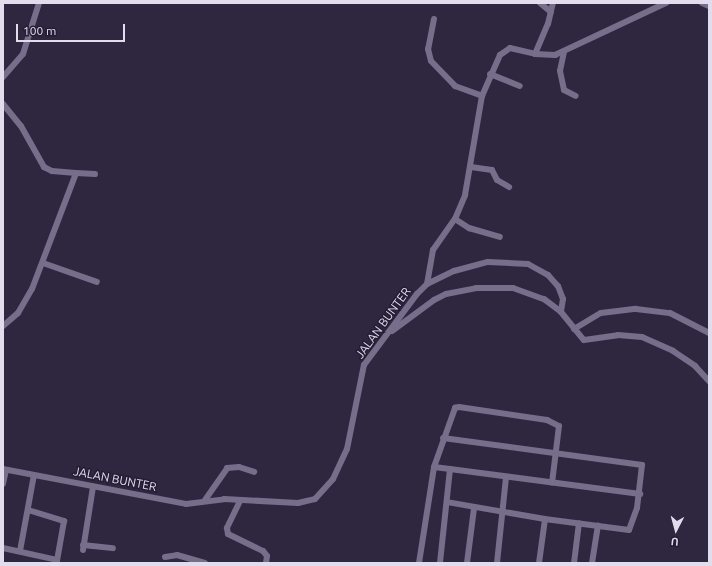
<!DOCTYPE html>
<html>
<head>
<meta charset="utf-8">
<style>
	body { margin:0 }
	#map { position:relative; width:712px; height:566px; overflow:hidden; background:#2f273f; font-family:Ubuntu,sans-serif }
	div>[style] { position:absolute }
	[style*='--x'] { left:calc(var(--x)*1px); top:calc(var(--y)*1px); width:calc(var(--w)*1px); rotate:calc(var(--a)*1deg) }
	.street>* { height:6px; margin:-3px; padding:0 3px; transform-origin:3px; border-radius:3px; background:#766e8a }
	span { translate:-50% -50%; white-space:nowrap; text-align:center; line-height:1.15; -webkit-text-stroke:3px #251d35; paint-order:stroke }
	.street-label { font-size:12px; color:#e2dded }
	.frame { position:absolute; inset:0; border:4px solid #e2dded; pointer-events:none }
	.north { position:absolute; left:656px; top:510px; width:40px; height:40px; -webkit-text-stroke:3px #251d35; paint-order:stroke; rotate:186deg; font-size:11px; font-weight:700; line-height:16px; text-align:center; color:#e2dded }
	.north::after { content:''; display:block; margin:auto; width:14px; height:18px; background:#e2dded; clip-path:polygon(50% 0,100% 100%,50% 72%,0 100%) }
	.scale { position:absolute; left:16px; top:24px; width:109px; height:18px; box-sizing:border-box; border:2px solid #e2dded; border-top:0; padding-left:5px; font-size:12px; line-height:14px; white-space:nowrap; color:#e2dded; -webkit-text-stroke:3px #251d35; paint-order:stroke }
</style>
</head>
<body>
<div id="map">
	<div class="street">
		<i style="--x:540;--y:3;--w:14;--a:39"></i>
		<i style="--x:702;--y:3;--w:8;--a:23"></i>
		<i style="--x:434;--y:19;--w:31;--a:101"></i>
		<i style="--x:428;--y:49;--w:12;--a:76"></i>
		<i style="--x:431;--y:61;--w:35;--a:46"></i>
		<i style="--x:455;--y:86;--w:29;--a:20"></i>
		<i style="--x:564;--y:52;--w:19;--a:102"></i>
		<i style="--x:560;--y:71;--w:19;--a:78"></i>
		<i style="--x:564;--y:90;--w:13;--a:27"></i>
		<i style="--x:535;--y:54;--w:33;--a:-67"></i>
		<i style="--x:548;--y:24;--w:22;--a:-77"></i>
		<i style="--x:490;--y:74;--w:32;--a:22"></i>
		<i style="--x:3;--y:77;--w:30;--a:-49"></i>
		<i style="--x:23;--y:54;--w:53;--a:-72.6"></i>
		<i style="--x:3;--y:104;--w:28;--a:51"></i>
		<i style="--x:21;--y:126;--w:47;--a:60.7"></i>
		<i style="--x:44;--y:167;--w:9;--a:27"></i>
		<i style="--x:52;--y:171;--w:24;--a:5"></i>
		<i style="--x:471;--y:167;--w:21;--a:8"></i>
		<i style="--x:492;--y:170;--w:11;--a:63"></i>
		<i style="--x:497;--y:180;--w:14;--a:30"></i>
		<i style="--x:455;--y:219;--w:17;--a:33"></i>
		<i style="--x:469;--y:228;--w:32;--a:16"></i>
		<i style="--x:43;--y:263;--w:57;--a:19.4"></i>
		<i style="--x:427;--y:284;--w:30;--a:-26"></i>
		<i style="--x:454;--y:271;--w:35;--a:-15"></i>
		<i style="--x:488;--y:262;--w:40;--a:2.9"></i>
		<i style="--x:528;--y:264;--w:23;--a:29"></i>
		<i style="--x:548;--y:275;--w:15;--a:48"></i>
		<i style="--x:558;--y:286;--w:14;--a:69"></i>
		<i style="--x:563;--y:299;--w:13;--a:99"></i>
		<i style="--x:3;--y:326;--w:20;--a:-41"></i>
		<i style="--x:18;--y:313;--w:28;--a:-60"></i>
		<i style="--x:32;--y:289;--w:124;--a:-69.2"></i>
		<i style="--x:76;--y:173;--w:19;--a:3"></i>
		<i style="--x:574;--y:329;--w:31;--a:-31"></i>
		<i style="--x:601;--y:313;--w:35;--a:-7"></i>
		<i style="--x:636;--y:309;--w:34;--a:7"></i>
		<i style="--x:670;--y:313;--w:44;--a:27.1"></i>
		<i style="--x:392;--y:331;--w:52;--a:-36.4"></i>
		<i style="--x:434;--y:300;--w:13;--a:-27"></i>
		<i style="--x:446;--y:294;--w:31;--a:-11"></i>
		<i style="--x:476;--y:288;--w:37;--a:0"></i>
		<i style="--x:513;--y:288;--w:33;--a:20"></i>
		<i style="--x:544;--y:299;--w:21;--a:37"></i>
		<i style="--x:561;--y:312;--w:36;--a:51"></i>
		<i style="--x:584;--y:340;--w:34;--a:-8"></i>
		<i style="--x:618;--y:335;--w:24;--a:5"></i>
		<i style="--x:642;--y:337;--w:34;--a:24"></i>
		<i style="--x:673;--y:351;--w:27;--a:34"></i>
		<i style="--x:695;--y:366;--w:21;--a:47"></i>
		<i style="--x:443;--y:438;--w:201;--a:7.7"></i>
		<i style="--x:642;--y:465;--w:43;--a:96.6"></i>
		<i style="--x:637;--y:508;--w:23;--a:110"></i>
		<i style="--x:629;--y:530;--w:85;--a:-172.5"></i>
		<i style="--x:545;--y:519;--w:99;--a:-170.2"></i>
		<i style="--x:434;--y:467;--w:16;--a:7"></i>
		<i style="--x:450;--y:469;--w:95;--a:96.1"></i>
		<i style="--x:3;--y:469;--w:186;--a:10.8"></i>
		<i style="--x:186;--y:504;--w:38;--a:-7"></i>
		<i style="--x:224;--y:499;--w:74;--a:3.1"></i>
		<i style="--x:298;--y:503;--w:17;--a:-13"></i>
		<i style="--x:315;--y:499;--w:27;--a:-48"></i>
		<i style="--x:333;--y:479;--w:33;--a:-65"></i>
		<i style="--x:347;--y:449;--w:86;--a:-78.6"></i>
		<i style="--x:364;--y:365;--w:89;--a:-53.3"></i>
		<i style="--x:417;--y:294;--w:14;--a:-45"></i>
		<i style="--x:427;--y:284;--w:35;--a:-80"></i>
		<i style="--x:433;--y:250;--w:38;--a:-55"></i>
		<i style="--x:455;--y:219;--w:26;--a:-67"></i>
		<i style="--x:465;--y:195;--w:100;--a:-80.3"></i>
		<i style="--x:482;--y:96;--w:45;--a:-66.3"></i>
		<i style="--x:500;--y:55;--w:12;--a:-35"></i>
		<i style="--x:510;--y:48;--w:26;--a:13"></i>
		<i style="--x:535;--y:54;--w:20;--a:3"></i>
		<i style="--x:555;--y:55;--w:123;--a:-25.1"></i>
		<i style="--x:450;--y:469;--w:192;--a:7.5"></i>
		<i style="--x:3;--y:484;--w:14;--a:-78"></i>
		<i style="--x:205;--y:500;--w:39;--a:-55"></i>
		<i style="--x:227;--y:468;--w:12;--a:-5"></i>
		<i style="--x:239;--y:467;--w:16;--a:18"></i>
		<i style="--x:240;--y:501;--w:30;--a:116"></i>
		<i style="--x:227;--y:528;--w:6;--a:81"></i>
		<i style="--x:228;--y:534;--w:39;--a:26"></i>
		<i style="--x:263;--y:551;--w:6;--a:51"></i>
		<i style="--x:267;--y:556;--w:7;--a:98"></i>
		<i style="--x:28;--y:510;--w:38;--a:17"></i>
		<i style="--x:64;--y:521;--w:40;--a:100"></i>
		<i style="--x:83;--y:545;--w:30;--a:6"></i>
		<i style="--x:3;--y:548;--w:55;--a:12.5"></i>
		<i style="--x:57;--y:560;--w:3;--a:90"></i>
		<i style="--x:83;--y:550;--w:64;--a:-81"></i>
		<i style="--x:20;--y:551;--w:77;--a:-79.6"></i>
		<i style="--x:165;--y:557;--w:12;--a:-9"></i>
		<i style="--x:177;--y:555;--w:29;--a:16"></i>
		<i style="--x:419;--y:563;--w:97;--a:-81.1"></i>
		<i style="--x:434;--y:467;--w:63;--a:-70.4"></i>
		<i style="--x:455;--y:408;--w:4;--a:-14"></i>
		<i style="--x:459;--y:407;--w:89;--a:8.4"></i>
		<i style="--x:547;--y:420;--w:13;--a:27"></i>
		<i style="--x:559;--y:426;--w:57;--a:97"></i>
		<i style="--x:467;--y:563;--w:55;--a:-82.7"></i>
		<i style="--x:497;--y:563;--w:86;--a:-84"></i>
		<i style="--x:539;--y:563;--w:44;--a:-82.2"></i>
		<i style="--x:574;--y:563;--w:40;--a:-82.9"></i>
		<i style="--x:592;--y:563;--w:38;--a:-81"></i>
	</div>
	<div class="street-label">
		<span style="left:383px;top:323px;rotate:-54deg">JALAN BUNTER</span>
		<span style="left:115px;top:479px;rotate:11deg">JALAN BUNTER</span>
	</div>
	<div class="frame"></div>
	<div class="north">U</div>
	<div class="scale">100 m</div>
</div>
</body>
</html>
